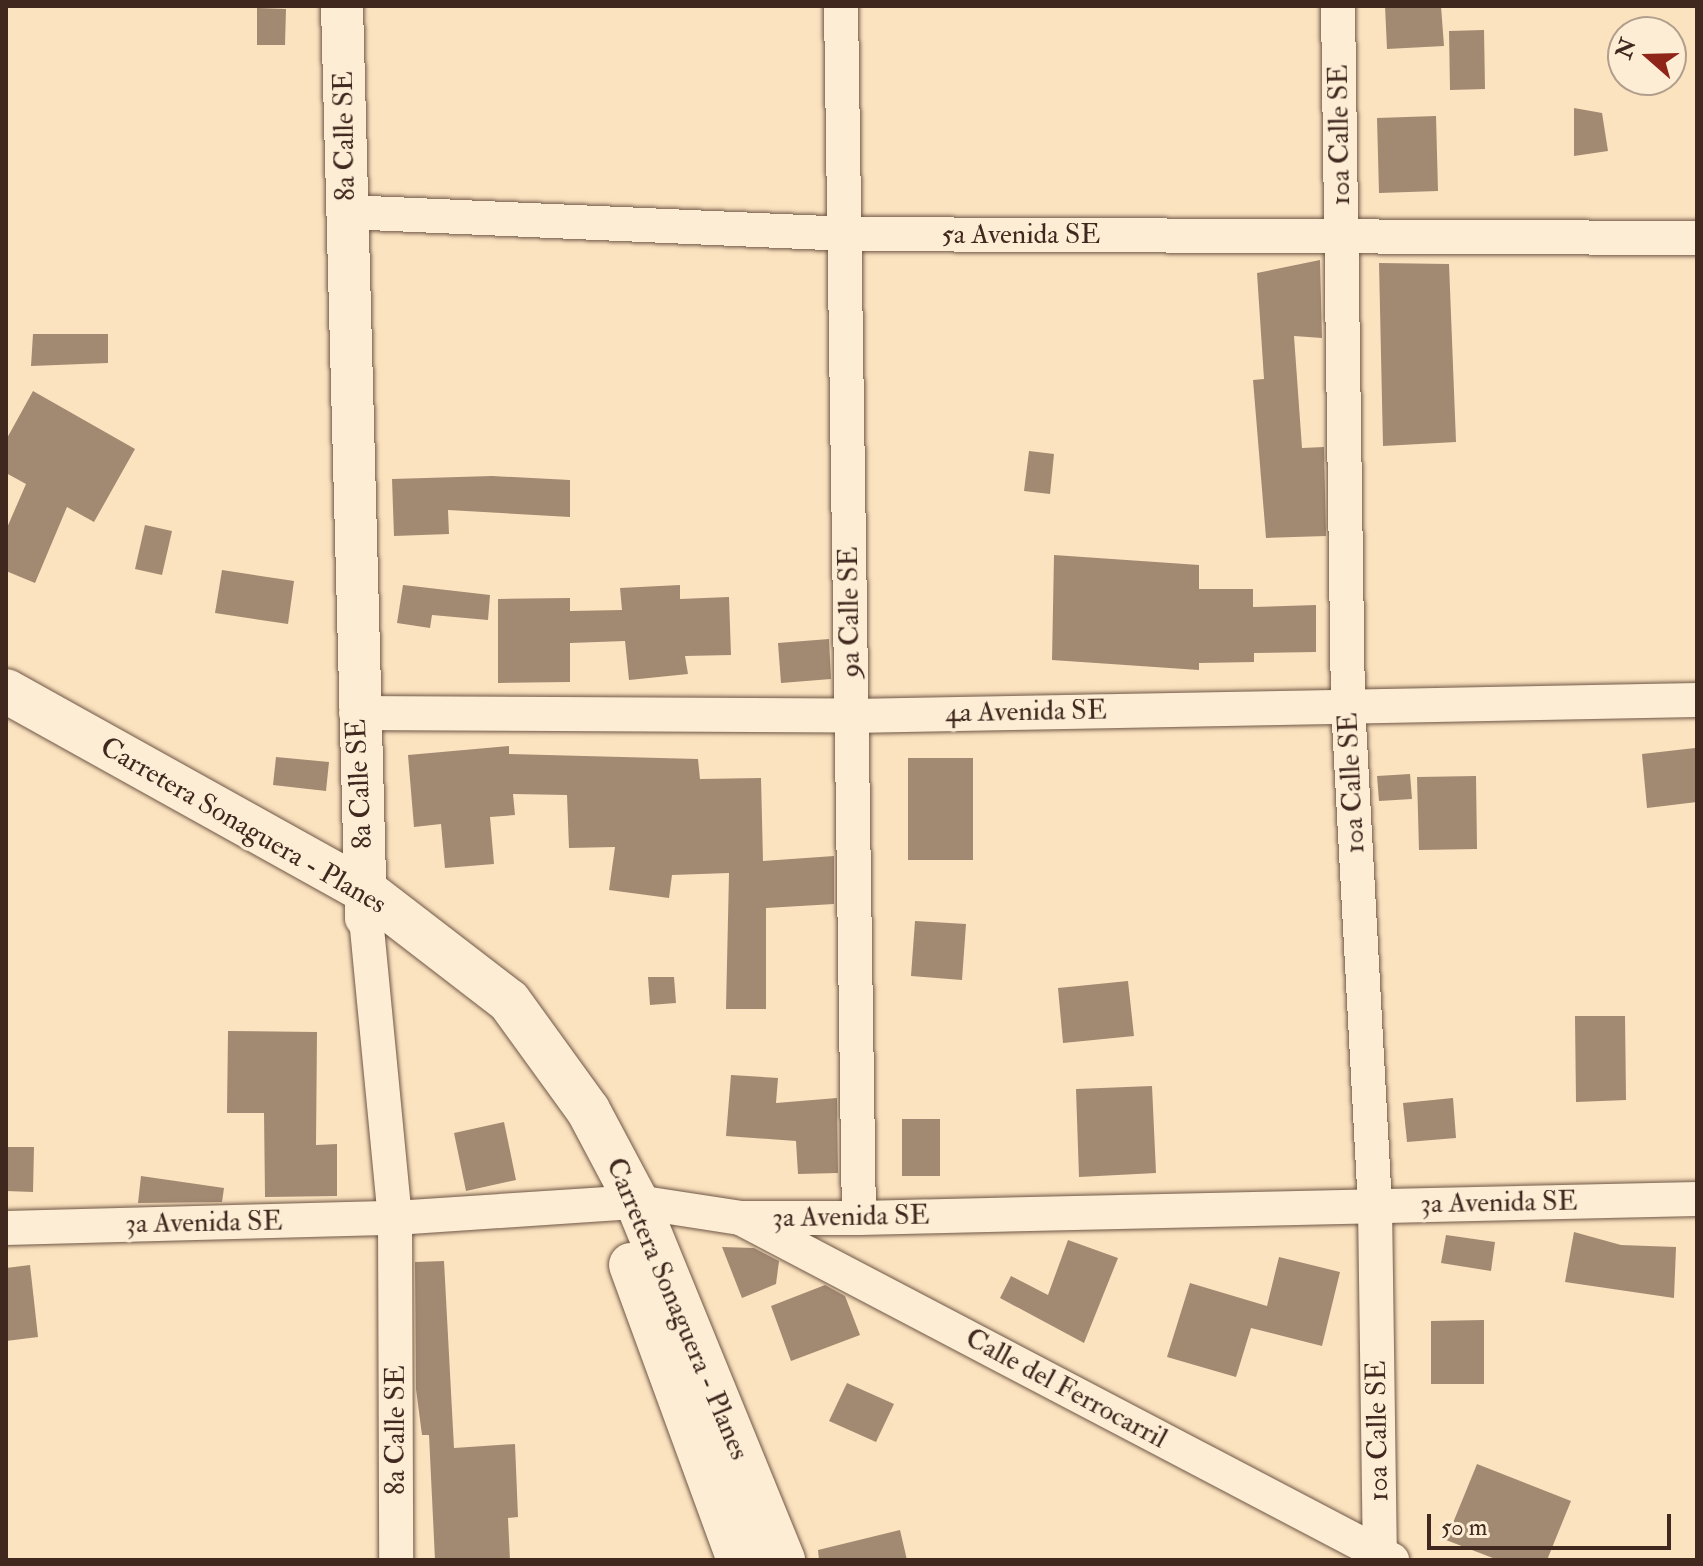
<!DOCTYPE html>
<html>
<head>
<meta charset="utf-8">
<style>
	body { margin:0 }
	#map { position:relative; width:1703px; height:1566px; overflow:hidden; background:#fce3bf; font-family:"IM FELL Double Pica",serif }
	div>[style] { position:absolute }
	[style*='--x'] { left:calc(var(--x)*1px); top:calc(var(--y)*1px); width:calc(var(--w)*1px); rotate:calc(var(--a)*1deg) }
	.building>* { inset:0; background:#a28972 }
	.roads { filter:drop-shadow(0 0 2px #6f5747) drop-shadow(0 0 2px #6f5747) }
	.minor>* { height:34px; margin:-17px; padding:0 17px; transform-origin:17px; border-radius:17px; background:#fdedd5 }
	.tertiary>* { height:42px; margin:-21px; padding:0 21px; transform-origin:21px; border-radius:21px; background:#fdedd5 }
	.secondary>* { height:44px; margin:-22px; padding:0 22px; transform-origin:22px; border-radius:22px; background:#fdedd5 }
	span { translate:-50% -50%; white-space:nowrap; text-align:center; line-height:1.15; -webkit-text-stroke:7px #fdedd5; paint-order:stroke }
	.street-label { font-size:28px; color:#40281f }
	.frame { position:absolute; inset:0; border:8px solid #40281f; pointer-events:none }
	.north { position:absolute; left:1607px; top:16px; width:80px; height:80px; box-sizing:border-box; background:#fdedd5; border:2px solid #b19e8c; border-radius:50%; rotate:290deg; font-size:22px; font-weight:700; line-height:32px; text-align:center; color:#40281f }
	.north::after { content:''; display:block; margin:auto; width:28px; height:36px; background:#8f2418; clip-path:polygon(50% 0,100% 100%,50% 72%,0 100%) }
	.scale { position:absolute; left:1427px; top:1514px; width:244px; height:36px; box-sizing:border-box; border:4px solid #40281f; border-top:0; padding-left:10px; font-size:24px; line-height:28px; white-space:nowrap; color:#40281f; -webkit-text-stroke:6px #fdedd5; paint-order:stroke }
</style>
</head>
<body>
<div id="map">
	<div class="building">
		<i style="clip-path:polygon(1385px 6px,1441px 6px,1444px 46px,1387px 49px)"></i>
		<i style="clip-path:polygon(257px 8px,286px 9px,285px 45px,257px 45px)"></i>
		<i style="clip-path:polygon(1484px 30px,1485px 89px,1450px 90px,1449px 31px)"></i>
		<i style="clip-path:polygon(1574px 108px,1602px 113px,1608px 151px,1574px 156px)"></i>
		<i style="clip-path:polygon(1436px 116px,1438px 191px,1379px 193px,1377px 118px)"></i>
		<i style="clip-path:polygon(1320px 260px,1322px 338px,1294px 336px,1302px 448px,1324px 447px,1326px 536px,1266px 538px,1253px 380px,1264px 379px,1257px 273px)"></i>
		<i style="clip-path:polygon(1379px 263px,1449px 264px,1456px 442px,1383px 446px)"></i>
		<i style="clip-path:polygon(33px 334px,108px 334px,108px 363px,31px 366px)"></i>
		<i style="clip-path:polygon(33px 391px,135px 449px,94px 522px,67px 507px,35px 583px,6px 571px,6px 530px,26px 484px,6px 473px,6px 440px)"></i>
		<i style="clip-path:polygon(1029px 451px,1054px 454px,1050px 494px,1024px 491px)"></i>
		<i style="clip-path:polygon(492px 476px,570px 480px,570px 517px,448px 510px,449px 534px,394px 536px,392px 479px)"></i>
		<i style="clip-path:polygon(145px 525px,172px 531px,162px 575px,135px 569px)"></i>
		<i style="clip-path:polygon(1054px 555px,1199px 565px,1199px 589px,1253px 589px,1253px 607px,1316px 605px,1316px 652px,1254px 653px,1254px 662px,1199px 663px,1199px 670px,1052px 660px)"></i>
		<i style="clip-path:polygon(222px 570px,294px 581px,288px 624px,215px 613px)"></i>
		<i style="clip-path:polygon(403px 585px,490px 595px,488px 620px,432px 615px,430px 628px,397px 623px)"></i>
		<i style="clip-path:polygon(680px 585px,680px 599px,729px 597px,731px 655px,685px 656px,688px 674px,629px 680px,625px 641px,570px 643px,570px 682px,498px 683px,498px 599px,570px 598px,570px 611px,622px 610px,620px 588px)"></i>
		<i style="clip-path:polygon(829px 639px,831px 679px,781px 683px,778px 643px)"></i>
		<i style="clip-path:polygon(509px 746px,509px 754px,698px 759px,700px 779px,761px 778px,763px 861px,834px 856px,834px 904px,766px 908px,766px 1009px,726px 1009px,729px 873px,672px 875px,669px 898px,609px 890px,615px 847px,569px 848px,567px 795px,513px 794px,515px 815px,490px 817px,494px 864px,445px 868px,441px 824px,414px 827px,408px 755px)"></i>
		<i style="clip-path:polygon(1695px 748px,1697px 802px,1647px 808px,1642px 754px)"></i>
		<i style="clip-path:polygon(276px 757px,329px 762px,326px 791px,273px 785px)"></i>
		<i style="clip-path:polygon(908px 758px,973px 758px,973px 860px,908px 860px)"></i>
		<i style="clip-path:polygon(1410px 774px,1412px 799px,1379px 801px,1377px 776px)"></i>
		<i style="clip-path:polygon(1476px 776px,1477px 849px,1419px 850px,1417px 777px)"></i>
		<i style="clip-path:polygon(915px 921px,966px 924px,962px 980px,911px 976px)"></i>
		<i style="clip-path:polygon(648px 977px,674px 977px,676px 1003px,650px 1005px)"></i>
		<i style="clip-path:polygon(1128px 981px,1134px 1036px,1063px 1043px,1058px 988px)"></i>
		<i style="clip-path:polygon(1575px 1016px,1625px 1016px,1626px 1100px,1576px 1102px)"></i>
		<i style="clip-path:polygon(228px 1031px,317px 1032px,316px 1145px,337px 1144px,337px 1196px,265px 1197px,264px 1113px,227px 1113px)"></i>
		<i style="clip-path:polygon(731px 1075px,778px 1078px,776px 1103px,837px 1098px,838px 1173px,798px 1174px,796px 1141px,726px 1136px)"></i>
		<i style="clip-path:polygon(1152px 1086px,1156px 1173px,1079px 1177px,1076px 1089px)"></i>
		<i style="clip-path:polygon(1453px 1098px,1456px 1138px,1407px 1142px,1403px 1103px)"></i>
		<i style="clip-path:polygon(902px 1119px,940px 1119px,940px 1176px,902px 1176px)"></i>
		<i style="clip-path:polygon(504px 1122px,516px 1180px,466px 1191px,454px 1133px)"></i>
		<i style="clip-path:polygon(6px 1147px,34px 1147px,33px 1192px,6px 1191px)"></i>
		<i style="clip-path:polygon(141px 1176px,224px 1188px,222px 1202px,138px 1203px)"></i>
		<i style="clip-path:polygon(1574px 1232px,1621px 1245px,1676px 1247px,1674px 1298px,1565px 1282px)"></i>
		<i style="clip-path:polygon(1446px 1235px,1495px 1242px,1491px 1271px,1441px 1263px)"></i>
		<i style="clip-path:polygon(1068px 1240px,1118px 1258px,1084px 1343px,1000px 1298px,1011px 1276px,1048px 1295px)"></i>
		<i style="clip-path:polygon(722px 1247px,754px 1248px,779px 1261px,776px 1284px,742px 1298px)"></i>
		<i style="clip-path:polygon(1279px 1257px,1340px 1272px,1322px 1346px,1251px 1328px,1236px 1377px,1167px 1357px,1190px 1283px,1267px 1306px)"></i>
		<i style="clip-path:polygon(444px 1261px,454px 1448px,515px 1444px,518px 1517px,508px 1518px,510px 1560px,435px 1560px,429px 1435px,422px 1435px,416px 1389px,415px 1262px)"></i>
		<i style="clip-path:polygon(30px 1265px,38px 1337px,6px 1341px,6px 1268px)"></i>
		<i style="clip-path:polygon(825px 1285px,845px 1296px,860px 1335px,791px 1361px,771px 1306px)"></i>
		<i style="clip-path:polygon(1484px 1320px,1484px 1384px,1431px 1384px,1431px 1321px)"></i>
		<i style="clip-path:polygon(847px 1383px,894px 1404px,876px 1442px,829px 1421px)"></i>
		<i style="clip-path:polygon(1477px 1464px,1571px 1501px,1547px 1560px,1498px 1560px,1446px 1540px)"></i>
		<i style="clip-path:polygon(900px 1530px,907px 1560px,819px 1560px,818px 1550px)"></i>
	</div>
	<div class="roads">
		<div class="minor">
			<i style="--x:841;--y:6;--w:1212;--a:89.15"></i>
			<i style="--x:1338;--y:6;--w:698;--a:89.18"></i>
			<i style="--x:1348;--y:704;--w:503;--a:86.92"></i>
			<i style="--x:1375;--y:1206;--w:354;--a:89.2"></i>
			<i style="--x:346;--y:212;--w:499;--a:2.5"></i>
			<i style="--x:845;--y:234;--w:852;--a:0.27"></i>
			<i style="--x:356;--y:713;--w:495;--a:0.3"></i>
			<i style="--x:851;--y:716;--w:846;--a:-1.08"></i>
			<i style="--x:366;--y:918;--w:301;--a:84.5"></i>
			<i style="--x:395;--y:1218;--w:342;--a:89.8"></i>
			<i style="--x:744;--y:1220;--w:732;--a:27.69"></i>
			<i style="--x:6;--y:1228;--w:389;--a:-1.5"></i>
			<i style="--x:395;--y:1218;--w:243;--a:-3.8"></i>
			<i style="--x:637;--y:1202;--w:104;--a:8.8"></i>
			<i style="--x:740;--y:1218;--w:119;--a:0"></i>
			<i style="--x:859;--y:1218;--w:838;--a:-1.3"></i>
		</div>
		<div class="tertiary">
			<i style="--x:342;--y:6;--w:912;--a:88.49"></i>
		</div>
		<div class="secondary">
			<i style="--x:6;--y:691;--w:412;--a:29.1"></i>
			<i style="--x:366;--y:891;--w:180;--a:37.6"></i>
			<i style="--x:509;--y:1001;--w:135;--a:54.1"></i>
			<i style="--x:588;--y:1110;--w:104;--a:62"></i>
			<i style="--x:637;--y:1202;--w:387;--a:67.8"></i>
			<i style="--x:631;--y:1265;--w:314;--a:69.9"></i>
		</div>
	</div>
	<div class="street-label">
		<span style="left:1340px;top:135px;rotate:-91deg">10a Calle SE</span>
		<span style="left:345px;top:136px;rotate:-91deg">8a Calle SE</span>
		<span style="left:1021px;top:235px">5a Avenida SE</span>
		<span style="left:850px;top:612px;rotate:-91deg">9a Calle SE</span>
		<span style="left:1026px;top:712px;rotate:-1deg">4a Avenida SE</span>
		<span style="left:1352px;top:783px;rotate:-93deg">10a Calle SE</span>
		<span style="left:360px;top:784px;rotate:-93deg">8a Calle SE</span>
		<span style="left:243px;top:826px;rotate:30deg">Carretera Sonaguera - Planes</span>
		<span style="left:1499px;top:1203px;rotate:-1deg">3a Avenida SE</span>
		<span style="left:851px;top:1217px;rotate:-1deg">3a Avenida SE</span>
		<span style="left:204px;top:1223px;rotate:-1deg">3a Avenida SE</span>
		<span style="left:677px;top:1309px;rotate:67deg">Carretera Sonaguera - Planes</span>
		<span style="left:1066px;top:1389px;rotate:28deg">Calle del Ferrocarril</span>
		<span style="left:396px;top:1430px;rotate:-90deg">8a Calle SE</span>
		<span style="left:1378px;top:1431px;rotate:-91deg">10a Calle SE</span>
	</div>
	<div class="frame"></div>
	<div class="north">N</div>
	<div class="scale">50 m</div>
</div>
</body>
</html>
